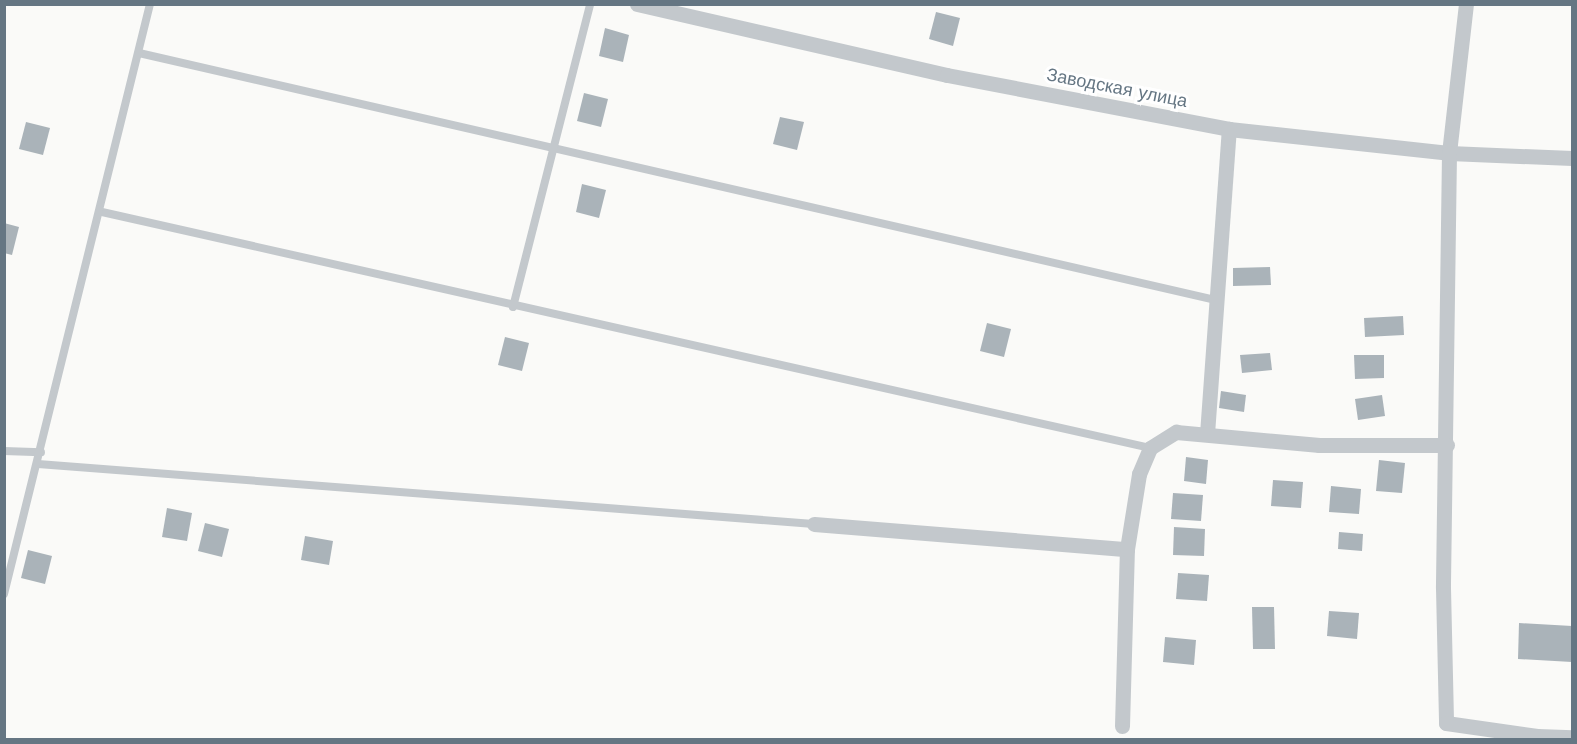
<!DOCTYPE html>
<html>
<head>
<meta charset="utf-8">
<style>
	body { margin:0 }
	#map { position:relative; width:1577px; height:744px; overflow:hidden; background:#fafaf8; font-family:"Work Sans",sans-serif }
	div>[style] { position:absolute }
	[style*='--x'] { left:calc(var(--x)*1px); top:calc(var(--y)*1px); width:calc(var(--w)*1px); rotate:calc(var(--a)*1deg) }
	.building>* { inset:0; background:#aab3b9 }
	.service>* { height:8px; margin:-4px; padding:0 4px; transform-origin:4px; border-radius:4px; background:#c3c8cc }
	.minor>* { height:15px; margin:-7.5px; padding:0 7.5px; transform-origin:7.5px; border-radius:7.5px; background:#c3c8cc }
	span { translate:-50% -50%; white-space:nowrap; text-align:center; line-height:1.15; -webkit-text-stroke:6px #fff; paint-order:stroke }
	.street-label { font-size:18px; color:#657683 }
	.frame { position:absolute; inset:0; border:6px solid #657683; pointer-events:none }
</style>
</head>
<body>
<div id="map">
	<div class="building">
		<i style="clip-path:polygon(936px 12px,960px 18px,953px 46px,929px 39px)"></i>
		<i style="clip-path:polygon(605px 28px,629px 35px,623px 62px,599px 56px)"></i>
		<i style="clip-path:polygon(584px 93px,608px 99px,601px 127px,577px 121px)"></i>
		<i style="clip-path:polygon(780px 117px,804px 122px,797px 150px,773px 144px)"></i>
		<i style="clip-path:polygon(26px 122px,50px 128px,43px 155px,19px 149px)"></i>
		<i style="clip-path:polygon(582px 184px,606px 190px,599px 218px,576px 212px)"></i>
		<i style="clip-path:polygon(4px 223px,19px 227px,12px 255px,4px 253px)"></i>
		<i style="clip-path:polygon(1270px 267px,1271px 285px,1233px 286px,1233px 268px)"></i>
		<i style="clip-path:polygon(1403px 316px,1404px 335px,1365px 337px,1364px 318px)"></i>
		<i style="clip-path:polygon(987px 323px,1011px 329px,1004px 357px,980px 351px)"></i>
		<i style="clip-path:polygon(505px 337px,529px 343px,522px 371px,498px 365px)"></i>
		<i style="clip-path:polygon(1270px 353px,1272px 370px,1242px 373px,1240px 355px)"></i>
		<i style="clip-path:polygon(1354px 355px,1384px 355px,1384px 378px,1355px 379px)"></i>
		<i style="clip-path:polygon(1221px 391px,1246px 395px,1244px 412px,1219px 408px)"></i>
		<i style="clip-path:polygon(1382px 395px,1385px 416px,1358px 420px,1355px 399px)"></i>
		<i style="clip-path:polygon(1186px 457px,1208px 460px,1206px 484px,1184px 481px)"></i>
		<i style="clip-path:polygon(1379px 460px,1405px 463px,1402px 493px,1376px 491px)"></i>
		<i style="clip-path:polygon(1273px 480px,1303px 482px,1301px 508px,1271px 506px)"></i>
		<i style="clip-path:polygon(1331px 486px,1361px 489px,1359px 514px,1329px 512px)"></i>
		<i style="clip-path:polygon(1173px 493px,1203px 495px,1201px 521px,1171px 519px)"></i>
		<i style="clip-path:polygon(167px 508px,192px 513px,187px 541px,162px 537px)"></i>
		<i style="clip-path:polygon(205px 523px,229px 529px,222px 557px,198px 551px)"></i>
		<i style="clip-path:polygon(1174px 527px,1205px 529px,1204px 556px,1173px 555px)"></i>
		<i style="clip-path:polygon(1339px 532px,1363px 534px,1362px 551px,1338px 549px)"></i>
		<i style="clip-path:polygon(305px 536px,333px 541px,329px 565px,301px 560px)"></i>
		<i style="clip-path:polygon(28px 550px,52px 556px,45px 584px,21px 578px)"></i>
		<i style="clip-path:polygon(1178px 573px,1209px 575px,1207px 601px,1176px 599px)"></i>
		<i style="clip-path:polygon(1252px 607px,1274px 607px,1275px 649px,1253px 649px)"></i>
		<i style="clip-path:polygon(1329px 611px,1359px 613px,1357px 639px,1327px 636px)"></i>
		<i style="clip-path:polygon(1519px 623px,1572px 626px,1572px 662px,1518px 659px)"></i>
		<i style="clip-path:polygon(1165px 637px,1196px 640px,1194px 665px,1163px 662px)"></i>
	</div>
	<div class="service">
		<i style="--x:139;--y:53;--w:1105;--a:12.92"></i>
		<i style="--x:102;--y:212;--w:1074;--a:12.69"></i>
		<i style="--x:513;--y:307;--w:313;--a:-75.7"></i>
		<i style="--x:4;--y:451;--w:37;--a:2"></i>
		<i style="--x:38;--y:464;--w:778;--a:4.42"></i>
		<i style="--x:4;--y:594;--w:608;--a:-76.1"></i>
	</div>
	<div class="minor">
		<i style="--x:637;--y:4;--w:318;--a:12.9"></i>
		<i style="--x:947;--y:75;--w:287;--a:10.8"></i>
		<i style="--x:1229;--y:129;--w:221;--a:6.2"></i>
		<i style="--x:1449;--y:153;--w:150;--a:-83.5"></i>
		<i style="--x:1572;--y:158;--w:123;--a:-177.7"></i>
		<i style="--x:1449;--y:153;--w:435;--a:90.8"></i>
		<i style="--x:1443;--y:588;--w:135;--a:88.7"></i>
		<i style="--x:1446;--y:723;--w:92;--a:8.1"></i>
		<i style="--x:1537;--y:736;--w:35;--a:2"></i>
		<i style="--x:1207;--y:434;--w:306;--a:-85.9"></i>
		<i style="--x:814;--y:524;--w:314;--a:4.6"></i>
		<i style="--x:1122;--y:726;--w:177;--a:-88.4"></i>
		<i style="--x:1127;--y:549;--w:76;--a:-80.9"></i>
		<i style="--x:1139;--y:474;--w:28;--a:-67"></i>
		<i style="--x:1150;--y:448;--w:31;--a:-32"></i>
		<i style="--x:1176;--y:432;--w:144;--a:5.2"></i>
		<i style="--x:1319;--y:445;--w:128;--a:0"></i>
	</div>
	<div class="street-label">
		<span style="left:1117px;top:88px;rotate:11deg">Заводская улица</span>
	</div>
	<div class="frame"></div>
</div>
</body>
</html>
